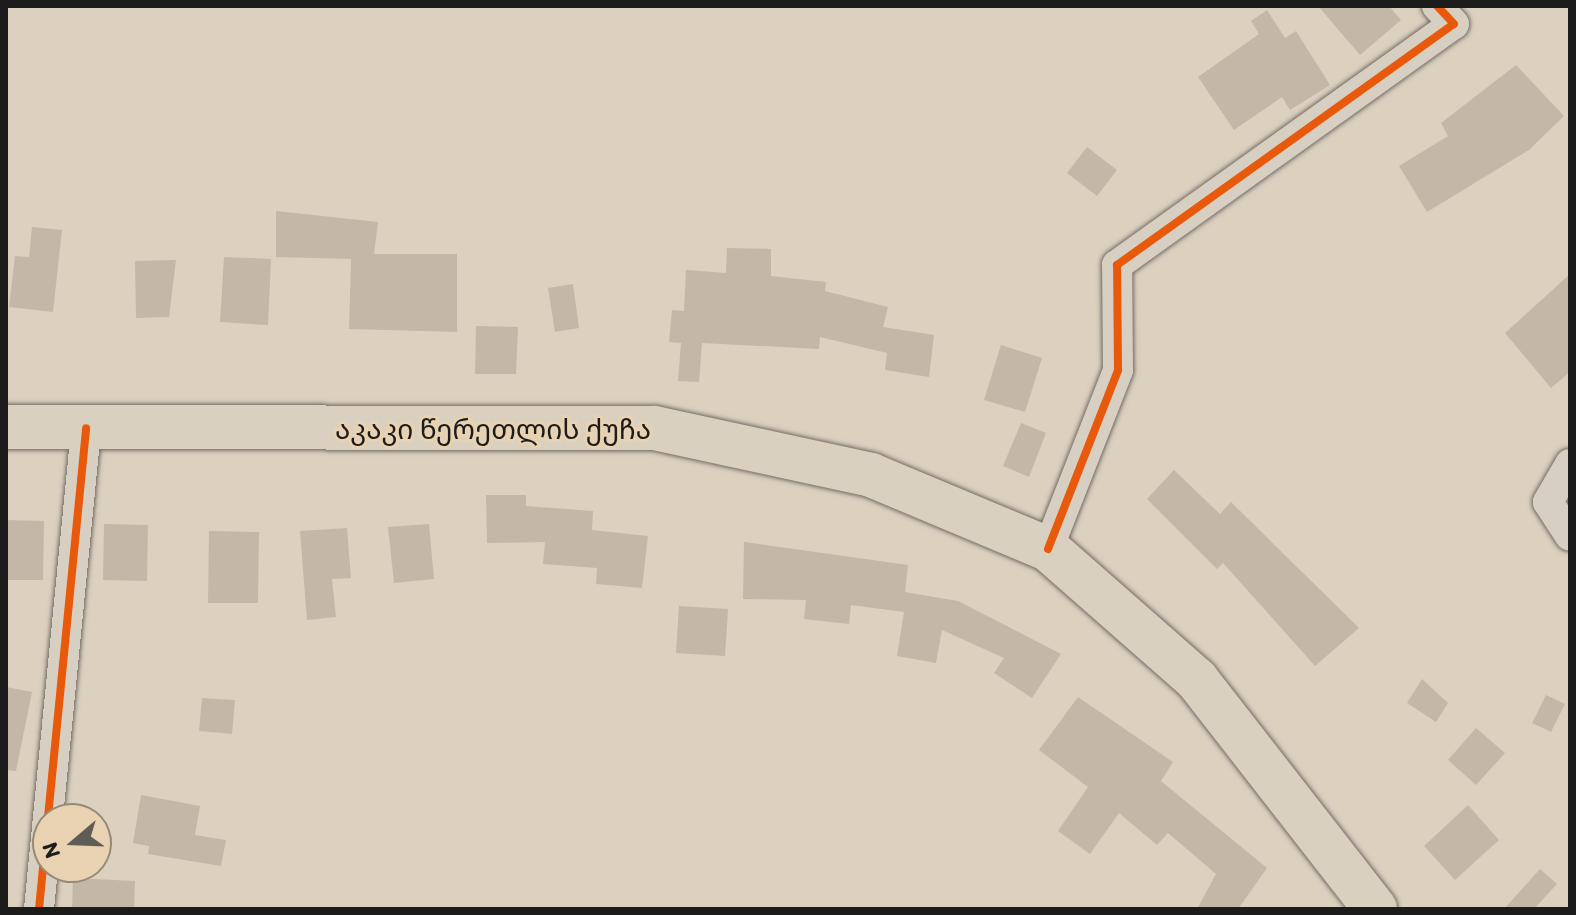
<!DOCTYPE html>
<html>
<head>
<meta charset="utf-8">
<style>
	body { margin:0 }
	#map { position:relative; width:1576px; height:915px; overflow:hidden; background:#dcd0bf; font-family:Itim,"Noto Sans Georgian",sans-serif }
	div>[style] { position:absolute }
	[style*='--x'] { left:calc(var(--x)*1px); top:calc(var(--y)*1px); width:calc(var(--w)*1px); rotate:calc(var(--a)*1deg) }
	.building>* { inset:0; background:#c3b8a8 }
	.roads { filter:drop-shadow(0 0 2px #726d65) drop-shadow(0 0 2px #726d65) }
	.street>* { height:30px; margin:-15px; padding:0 15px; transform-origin:15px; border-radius:15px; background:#d8cfc3 }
	.primary>* { height:44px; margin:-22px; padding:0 22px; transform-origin:22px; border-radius:22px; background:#d9d0bf }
	.cycleway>* { height:8px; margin:-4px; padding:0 4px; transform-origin:4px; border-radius:4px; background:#e8590c }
	span { translate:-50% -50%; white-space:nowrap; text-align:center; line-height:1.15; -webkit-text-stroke:6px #e9d2b2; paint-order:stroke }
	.street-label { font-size:28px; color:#1c1c1c }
	.frame { position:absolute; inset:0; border:8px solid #1c1c1c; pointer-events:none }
	.north { position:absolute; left:32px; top:803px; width:80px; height:80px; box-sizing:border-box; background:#e9d2b2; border:2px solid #978976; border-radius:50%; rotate:251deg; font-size:22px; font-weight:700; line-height:32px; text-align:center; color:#1c1c1c }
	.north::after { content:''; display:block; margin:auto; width:28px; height:36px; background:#5f5b55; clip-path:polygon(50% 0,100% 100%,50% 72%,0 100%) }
</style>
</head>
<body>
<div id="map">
	<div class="building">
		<i style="clip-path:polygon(1318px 6px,1389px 6px,1401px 20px,1360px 55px)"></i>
		<i style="clip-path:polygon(1267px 10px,1285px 38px,1296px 31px,1330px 85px,1290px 110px,1282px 97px,1234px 130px,1198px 77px,1259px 34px,1251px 21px)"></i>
		<i style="clip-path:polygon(1516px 65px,1564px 116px,1529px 150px,1427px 212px,1399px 166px,1448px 136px,1441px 123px)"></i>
		<i style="clip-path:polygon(1087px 147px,1117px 170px,1097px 196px,1067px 173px)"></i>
		<i style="clip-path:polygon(276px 211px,378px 222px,374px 254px,457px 254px,457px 332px,349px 329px,351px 259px,276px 257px)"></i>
		<i style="clip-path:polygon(32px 227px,62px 230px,53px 312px,9px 307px,15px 256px,29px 257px)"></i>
		<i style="clip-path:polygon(727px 248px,771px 249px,771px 276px,826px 282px,825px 291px,888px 307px,883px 327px,934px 335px,929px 377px,885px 370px,887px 353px,820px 337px,819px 349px,702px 343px,699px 382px,678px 381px,681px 343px,669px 342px,672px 310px,684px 311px,686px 270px,726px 273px)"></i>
		<i style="clip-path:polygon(224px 257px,271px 259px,268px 325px,220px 322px)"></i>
		<i style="clip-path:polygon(176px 260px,169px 317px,136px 318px,135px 261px)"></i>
		<i style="clip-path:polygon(1570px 274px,1570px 372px,1551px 388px,1505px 333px)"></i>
		<i style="clip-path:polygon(573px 284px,579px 328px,555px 332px,548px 288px)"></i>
		<i style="clip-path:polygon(476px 326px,518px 327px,516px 374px,475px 374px)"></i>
		<i style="clip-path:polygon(1001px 345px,1042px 358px,1025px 412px,984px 400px)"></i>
		<i style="clip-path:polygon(1021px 423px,1046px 433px,1029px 477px,1003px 466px)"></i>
		<i style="clip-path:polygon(1174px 470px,1220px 514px,1231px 502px,1359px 628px,1315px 666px,1223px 563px,1217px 569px,1147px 499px)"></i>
		<i style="clip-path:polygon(486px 495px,526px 495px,526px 506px,593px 511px,592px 530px,648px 536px,642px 588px,596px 584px,597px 568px,543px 564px,545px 542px,487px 543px)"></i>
		<i style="clip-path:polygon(6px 520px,44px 521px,43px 580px,6px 580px)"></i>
		<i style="clip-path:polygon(104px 524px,148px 525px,147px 581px,103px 580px)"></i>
		<i style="clip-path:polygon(429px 524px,434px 579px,394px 583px,388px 527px)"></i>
		<i style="clip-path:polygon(347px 528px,351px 578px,332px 579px,336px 617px,307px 620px,300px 531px)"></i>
		<i style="clip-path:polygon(209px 531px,259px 532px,258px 603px,208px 603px)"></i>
		<i style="clip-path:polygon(744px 542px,908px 565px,905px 592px,958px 601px,1061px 654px,1032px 698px,994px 673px,1004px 658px,942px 630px,936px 663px,897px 656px,904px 612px,851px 605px,849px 624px,804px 619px,806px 600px,743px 599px)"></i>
		<i style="clip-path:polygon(679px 606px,728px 609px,725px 656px,676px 653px)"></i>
		<i style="clip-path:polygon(1422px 679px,1448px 703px,1436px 722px,1407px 703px)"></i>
		<i style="clip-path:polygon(6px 687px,32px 692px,16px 771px,6px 770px)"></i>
		<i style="clip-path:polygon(1546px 695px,1565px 704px,1551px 732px,1532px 723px)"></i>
		<i style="clip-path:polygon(1078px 697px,1173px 762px,1161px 781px,1267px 868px,1238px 909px,1197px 909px,1216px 874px,1168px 833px,1157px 845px,1119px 813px,1090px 854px,1058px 831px,1088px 787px,1039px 750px)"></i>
		<i style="clip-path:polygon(202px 698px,235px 700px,232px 734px,199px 731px)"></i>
		<i style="clip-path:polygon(1476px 728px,1505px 753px,1476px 785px,1448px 760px)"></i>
		<i style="clip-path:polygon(141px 795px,200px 806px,195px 835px,226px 840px,221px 866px,148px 854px,149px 846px,133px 843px)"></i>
		<i style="clip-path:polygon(1468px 805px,1499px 840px,1455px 880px,1424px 846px)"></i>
		<i style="clip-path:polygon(1540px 869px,1557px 884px,1534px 909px,1504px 909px)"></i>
		<i style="clip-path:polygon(73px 878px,135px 881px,134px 909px,72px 909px)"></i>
	</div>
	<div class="roads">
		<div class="street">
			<i style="--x:1570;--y:464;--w:44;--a:120.1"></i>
			<i style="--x:1548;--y:502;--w:40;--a:57.1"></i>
			<i style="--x:1048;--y:549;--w:192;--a:-68.6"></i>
			<i style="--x:1118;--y:370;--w:105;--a:-90.5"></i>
			<i style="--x:1117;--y:265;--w:414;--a:-35.6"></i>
			<i style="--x:1454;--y:24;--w:25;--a:-133"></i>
			<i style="--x:39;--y:909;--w:483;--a:-84.4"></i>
		</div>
		<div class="primary">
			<i style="--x:6;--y:427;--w:648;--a:0.09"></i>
			<i style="--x:654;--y:428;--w:222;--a:12.2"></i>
			<i style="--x:871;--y:475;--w:192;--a:22.7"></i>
			<i style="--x:1048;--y:549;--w:198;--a:41.3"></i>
			<i style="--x:1197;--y:680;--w:290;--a:52.1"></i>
		</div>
	</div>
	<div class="cycleway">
		<i style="--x:1048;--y:549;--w:192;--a:-68.6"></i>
		<i style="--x:1118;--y:370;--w:105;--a:-90.5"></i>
		<i style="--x:1117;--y:265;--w:414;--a:-35.6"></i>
		<i style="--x:1454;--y:24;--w:25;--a:-133"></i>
		<i style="--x:39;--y:909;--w:483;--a:-84.4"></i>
	</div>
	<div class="street-label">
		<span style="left:493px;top:429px">აკაკი წერეთლის ქუჩა</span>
	</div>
	<div class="frame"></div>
	<div class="north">N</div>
</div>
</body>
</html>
